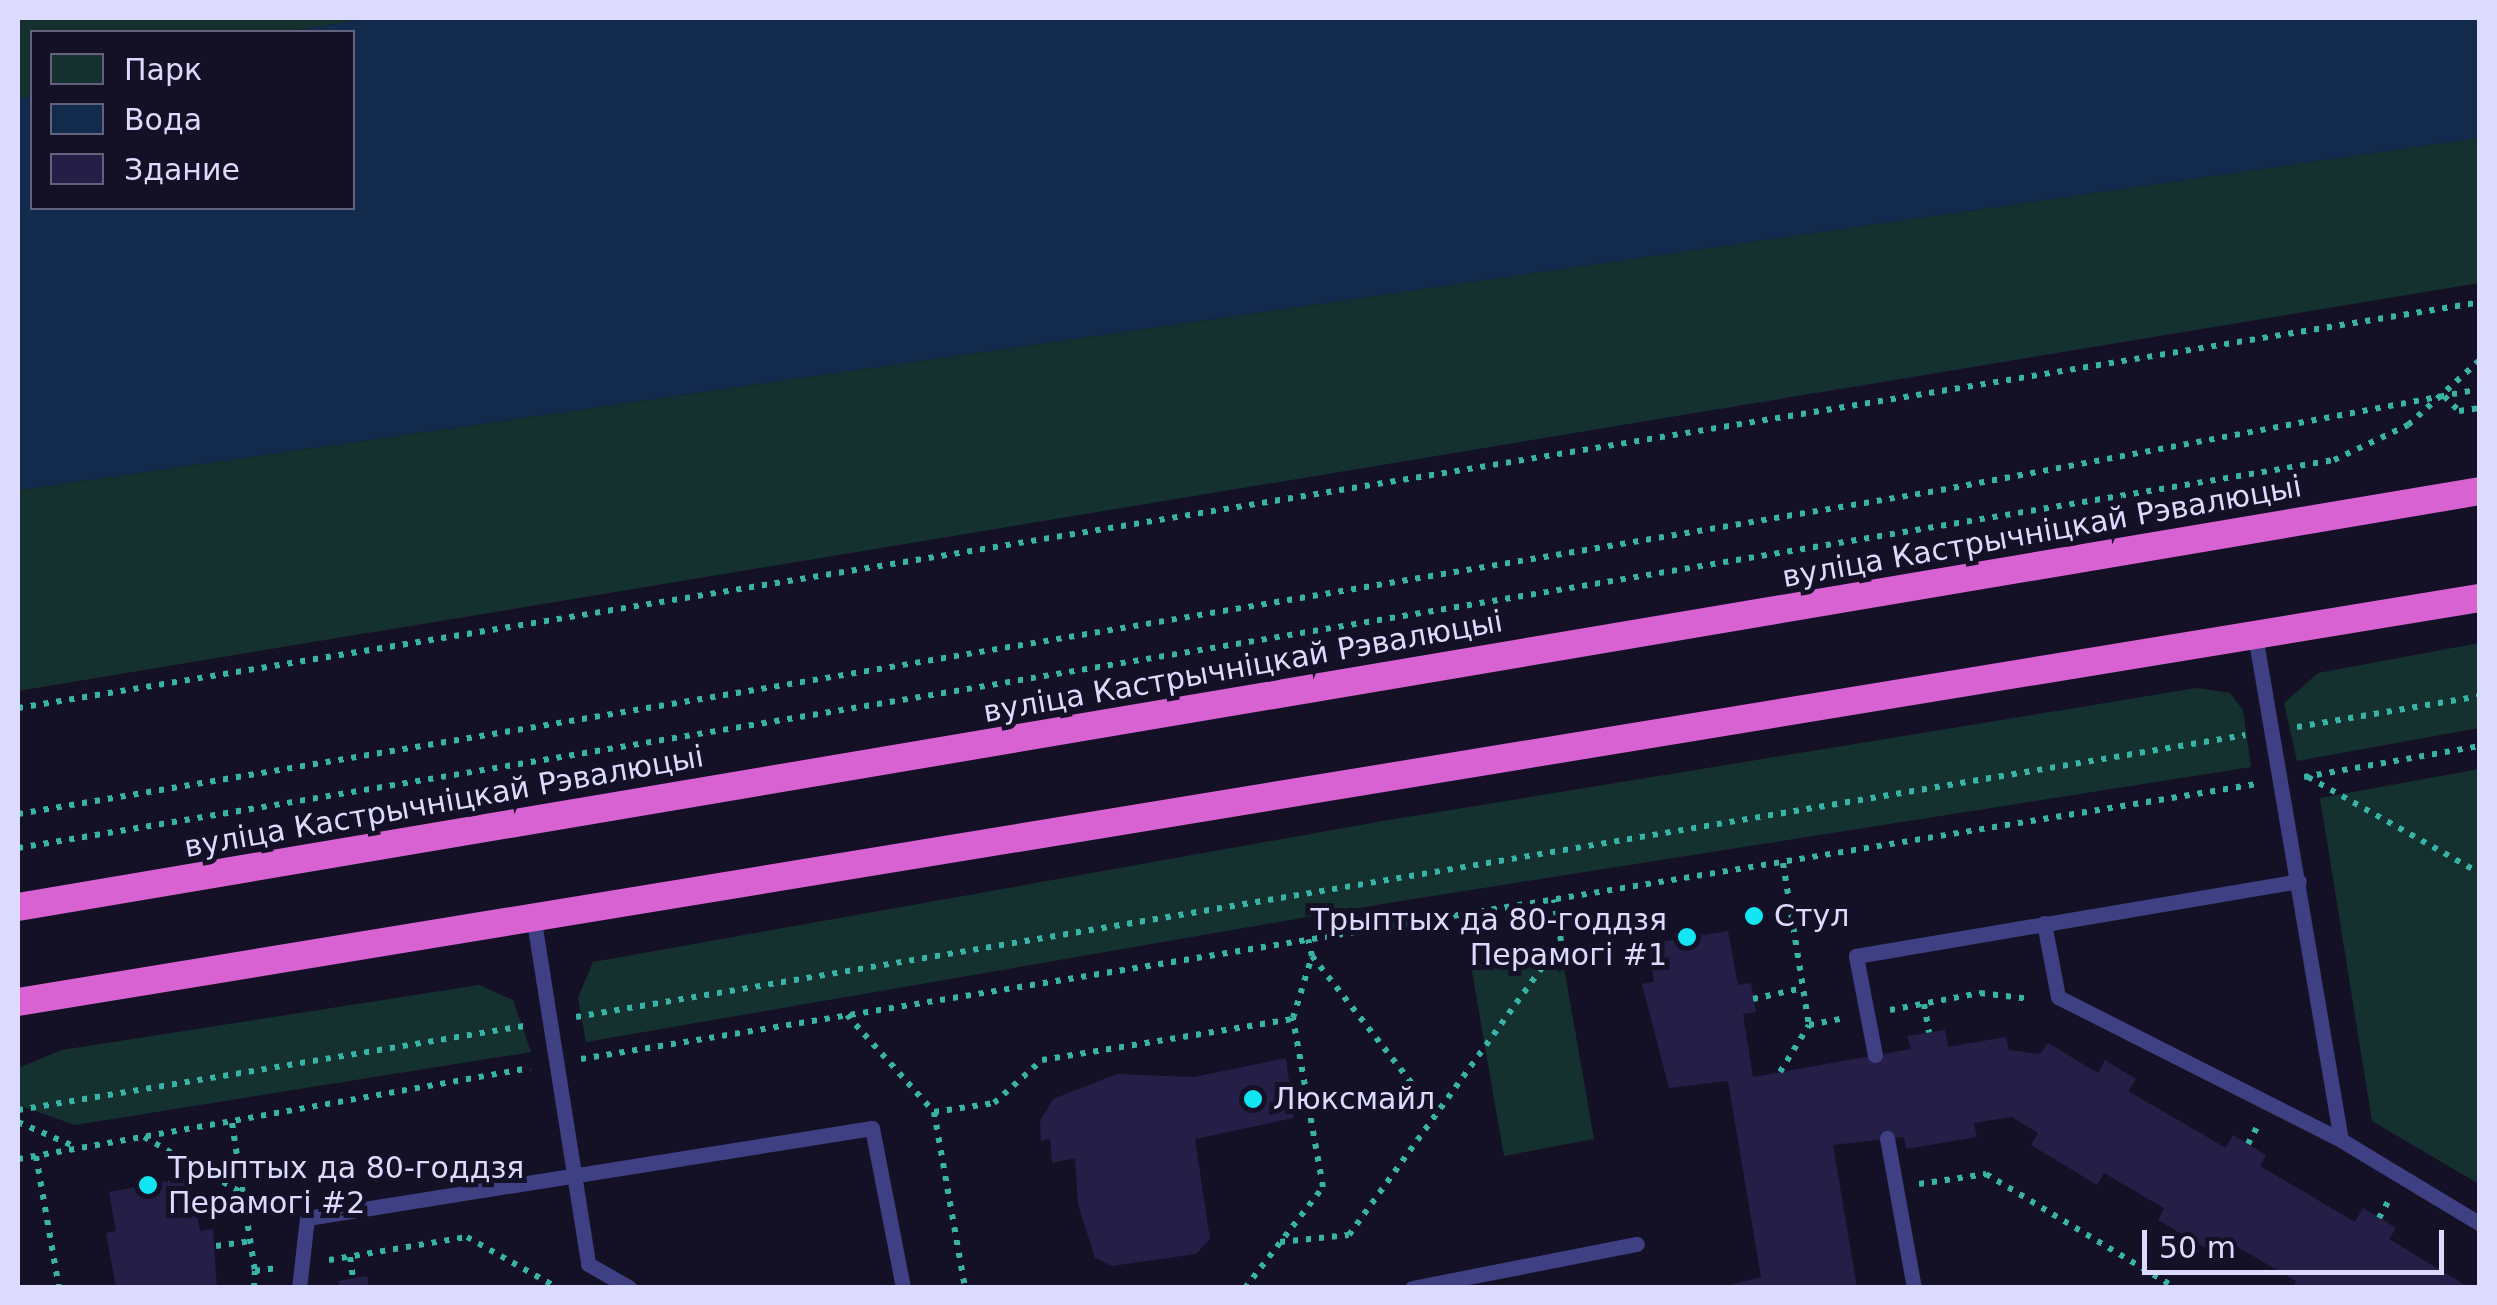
<!DOCTYPE html>
<html>
<head>
<meta charset="utf-8">
<style>
	body { margin:0 }
	#map { position:relative; width:2497px; height:1305px; overflow:hidden; background:#141127; font-family:"DejaVu Sans",sans-serif }
	div>[style] { position:absolute }
	[style*='--x'] { left:calc(var(--x)*1px); top:calc(var(--y)*1px); width:calc(var(--w)*1px); rotate:calc(var(--a)*1deg) }
	.green>* { inset:0; background:#15312f }
	.water>* { inset:0; background:#122a4b }
	.building>* { inset:0; background:#251e47 }
	.path>* { height:6px; margin-top:-3px; transform-origin:0; background:repeating-linear-gradient(90deg,#37b4a6 0 5px,transparent 0 13px) }
	.service>* { height:15px; margin:-7.5px; padding:0 7.5px; transform-origin:7.5px; border-radius:7.5px; background:#3f4084 }
	.trunk>* { height:28px; margin:-14px; padding:0 14px; transform-origin:14px; border-radius:14px; background:#d862d2 }
	.dots>* { width:28px; height:28px; translate:-50% -50%; box-sizing:border-box; border:5px solid #141127; border-radius:50% }
	span { translate:-50% -50%; white-space:nowrap; text-align:center; line-height:1.15; -webkit-text-stroke:10px #141127; paint-order:stroke }
	.street-label { font-size:30px; color:#dcdafd }
	.poi-label { font-size:30px; color:#dcdafd }
	.left { translate:0 -50%; text-align:left }
	.right { translate:-100% -50%; text-align:right }
	.frame { position:absolute; inset:0; border:20px solid #dcdafd; pointer-events:none }
	.legend { position:absolute; left:30px; top:30px; width:325px; height:180px; box-sizing:border-box; background:#141127; border:2px solid #64617d; margin:0; padding:12px 18px; list-style:none; font-size:30px; color:#dcdafd }
	.legend li { display:flex; align-items:center; gap:20px; height:50px }
	.legend b { width:50px; border:2px solid #64617d }
	.scale { position:absolute; left:2142px; top:1230px; width:302px; height:45px; box-sizing:border-box; border:5px solid #dcdafd; border-top:0; padding-left:12px; font-size:30px; line-height:35px; white-space:nowrap; color:#dcdafd; -webkit-text-stroke:8px #141127; paint-order:stroke }
</style>
</head>
<body>
<div id="map">
	<div class="green">
		<i style="clip-path:polygon(18px 18px,373px 18px,285px 32px,32px 32px,32px 95px,18px 100px)"></i>
		<i style="clip-path:polygon(2479px 138px,2479px 283px,18px 691px,18px 490px)"></i>
		<i style="clip-path:polygon(2479px 643px,2479px 728px,2297px 761px,2284px 703px,2318px 673px)"></i>
		<i style="clip-path:polygon(2197px 688px,2230px 693px,2243px 710px,2251px 767px,1388px 903px,586px 1042px,578px 998px,593px 962px,1383px 821px)"></i>
		<i style="clip-path:polygon(2479px 769px,2480px 769px,2479px 1184px,2372px 1121px,2320px 798px)"></i>
		<i style="clip-path:polygon(1561px 950px,1594px 1139px,1504px 1156px,1471px 966px)"></i>
		<i style="clip-path:polygon(479px 985px,513px 1000px,531px 1052px,75px 1125px,18px 1105px,18px 1068px,62px 1050px)"></i>
	</div>
	<div class="water">
		<i style="clip-path:polygon(373px 18px,2479px 18px,2479px 138px,18px 490px,18px 100px,32px 95px,32px 208px,352px 208px,352px 32px,285px 32px)"></i>
	</div>
	<div class="building">
		<i style="clip-path:polygon(1728px 931px,1738px 985px,1751px 983px,1756px 1012px,1743px 1014px,1753px 1077px,1911px 1049px,1907px 1036px,1945px 1030px,1948px 1047px,2006px 1037px,2009px 1050px,2040px 1054px,2048px 1043px,2098px 1073px,2105px 1060px,2136px 1079px,2128px 1091px,2226px 1148px,2233px 1135px,2266px 1155px,2260px 1166px,2355px 1222px,2363px 1208px,2396px 1228px,2389px 1239px,2470px 1288px,2292px 1288px,2296px 1281px,2234px 1245px,2225px 1260px,2158px 1220px,2164px 1208px,2104px 1173px,2097px 1185px,2031px 1145px,2038px 1133px,2012px 1117px,1974px 1123px,1977px 1137px,1906px 1149px,1904px 1137px,1833px 1145px,1857px 1288px,1719px 1288px,1761px 1277px,1728px 1081px,1669px 1088px,1642px 984px,1654px 982px,1648px 944px)"></i>
		<i style="clip-path:polygon(1286px 1058px,1294px 1118px,1195px 1139px,1210px 1239px,1196px 1254px,1112px 1266px,1095px 1258px,1078px 1204px,1075px 1158px,1052px 1163px,1050px 1139px,1041px 1141px,1040px 1121px,1053px 1099px,1117px 1074px,1194px 1077px)"></i>
		<i style="clip-path:polygon(190px 1177px,200px 1231px,213px 1229px,217px 1288px,116px 1288px,106px 1233px,116px 1231px,109px 1192px)"></i>
		<i style="clip-path:polygon(367px 1276px,369px 1288px,339px 1288px,338px 1281px)"></i>
	</div>
	<div class="path">
		<i style="--x:2444;--y:396;--w:21;--a:45"></i>
		<i style="--x:2459;--y:411;--w:21;--a:-8"></i>
		<i style="--x:18;--y:708;--w:2495;--a:-9.36"></i>
		<i style="--x:2297;--y:727;--w:186;--a:-9.6"></i>
		<i style="--x:2304;--y:777;--w:179;--a:-10"></i>
		<i style="--x:2308;--y:777;--w:197;--a:29.2"></i>
		<i style="--x:18;--y:814;--w:1950;--a:-9.56"></i>
		<i style="--x:1941;--y:490;--w:548;--a:-10.61"></i>
		<i style="--x:18;--y:848;--w:2348;--a:-9.51"></i>
		<i style="--x:2334;--y:460;--w:82;--a:-25.3"></i>
		<i style="--x:2408;--y:425;--w:97;--a:-42.1"></i>
		<i style="--x:1783;--y:863;--w:164;--a:80.9"></i>
		<i style="--x:1809;--y:1025;--w:36;--a:-11"></i>
		<i style="--x:1312;--y:956;--w:201;--a:51.9"></i>
		<i style="--x:1753;--y:999;--w:51;--a:-12.4"></i>
		<i style="--x:1924;--y:1004;--w:29;--a:80"></i>
		<i style="--x:1890;--y:1010;--w:92;--a:-10.7"></i>
		<i style="--x:1980;--y:993;--w:51;--a:6.7"></i>
		<i style="--x:847;--y:1015;--w:130;--a:48.1"></i>
		<i style="--x:934;--y:1112;--w:179;--a:80"></i>
		<i style="--x:576;--y:1017;--w:1693;--a:-9.59"></i>
		<i style="--x:581;--y:1059;--w:1698;--a:-9.32"></i>
		<i style="--x:1780;--y:1072;--w:55;--a:-58.3"></i>
		<i style="--x:18;--y:1110;--w:513;--a:-9.43"></i>
		<i style="--x:934;--y:1112;--w:61;--a:-8.5"></i>
		<i style="--x:994;--y:1103;--w:64;--a:-41.9"></i>
		<i style="--x:1042;--y:1060;--w:253;--a:-9.3"></i>
		<i style="--x:18;--y:1122;--w:63;--a:23.3"></i>
		<i style="--x:232;--y:1123;--w:150;--a:81.2"></i>
		<i style="--x:255;--y:1271;--w:22;--a:-8"></i>
		<i style="--x:144;--y:1137;--w:113;--a:29.7"></i>
		<i style="--x:2248;--y:1144;--w:19;--a:-62"></i>
		<i style="--x:36;--y:1156;--w:134;--a:80.1"></i>
		<i style="--x:18;--y:1159;--w:520;--a:-10.08"></i>
		<i style="--x:1919;--y:1184;--w:68;--a:-8.5"></i>
		<i style="--x:1986;--y:1174;--w:222;--a:31"></i>
		<i style="--x:2379;--y:1218;--w:18;--a:-61"></i>
		<i style="--x:1280;--y:1242;--w:69;--a:-5.8"></i>
		<i style="--x:1349;--y:1235;--w:362;--a:-54.2"></i>
		<i style="--x:1561;--y:941;--w:42;--a:-99.7"></i>
		<i style="--x:216;--y:1246;--w:35;--a:-8"></i>
		<i style="--x:350;--y:1257;--w:21;--a:82"></i>
		<i style="--x:329;--y:1260;--w:140;--a:-9.5"></i>
		<i style="--x:467;--y:1237;--w:104;--a:29.3"></i>
		<i style="--x:254;--y:1288;--w:17;--a:-87"></i>
		<i style="--x:1245;--y:1288;--w:128;--a:-52.3"></i>
		<i style="--x:1323;--y:1187;--w:172;--a:-100.1"></i>
		<i style="--x:1293;--y:1018;--w:65;--a:-73"></i>
		<i style="--x:1312;--y:956;--w:17;--a:-103"></i>
	</div>
	<div class="service">
		<i style="--x:2255;--y:635;--w:512;--a:80.34"></i>
		<i style="--x:2341;--y:1140;--w:162;--a:31.1"></i>
		<i style="--x:533;--y:915;--w:353;--a:81"></i>
		<i style="--x:588;--y:1264;--w:48;--a:29.7"></i>
		<i style="--x:2044;--y:923;--w:75;--a:79.3"></i>
		<i style="--x:2058;--y:997;--w:317;--a:26.8"></i>
		<i style="--x:1875;--y:1055;--w:101;--a:-100.9"></i>
		<i style="--x:1856;--y:956;--w:449;--a:-9.6"></i>
		<i style="--x:1887;--y:1138;--w:152;--a:79.8"></i>
		<i style="--x:299;--y:1288;--w:70;--a:-83.5"></i>
		<i style="--x:307;--y:1218;--w:572;--a:-9.05"></i>
		<i style="--x:872;--y:1128;--w:163;--a:79"></i>
		<i style="--x:1412;--y:1288;--w:229;--a:-11.1"></i>
	</div>
	<div class="trunk">
		<i style="--x:18;--y:907;--w:2497;--a:-9.59"></i>
		<i style="--x:18;--y:1002;--w:2495;--a:-9.32"></i>
	</div>
	<div class="dots">
		<i style="left:1754px;top:916px;background:#11e6f2"></i>
		<i style="left:1687px;top:937px;background:#11e6f2"></i>
		<i style="left:1253px;top:1099px;background:#11e6f2"></i>
		<i style="left:148px;top:1185px;background:#11e6f2"></i>
	</div>
	<div class="street-label">
		<span style="left:2042px;top:532px;rotate:-10deg">вуліца Кастрычніцкай Рэвалюцыі</span>
		<span style="left:1243px;top:667px;rotate:-10deg">вуліца Кастрычніцкай Рэвалюцыі</span>
		<span style="left:444px;top:802px;rotate:-10deg">вуліца Кастрычніцкай Рэвалюцыі</span>
	</div>
	<div class="poi-label">
		<span class="left" style="left:1774px;top:916px">Стул</span>
		<span class="right" style="left:1667px;top:937px">Трыптых да 80-годдзя<br>Перамогі #1</span>
		<span class="left" style="left:1273px;top:1099px">Люксмайл</span>
		<span class="left" style="left:168px;top:1185px">Трыптых да 80-годдзя<br>Перамогі #2</span>
	</div>
	<div class="frame"></div>
	<ul class="legend">
	<li><b style="height:28px;background:#15312f"></b>Парк</li>
	<li><b style="height:28px;background:#122a4b"></b>Вода</li>
	<li><b style="height:28px;background:#251e47"></b>Здание</li>
	</ul>
	<div class="scale">50 m</div>
</div>
</body>
</html>
